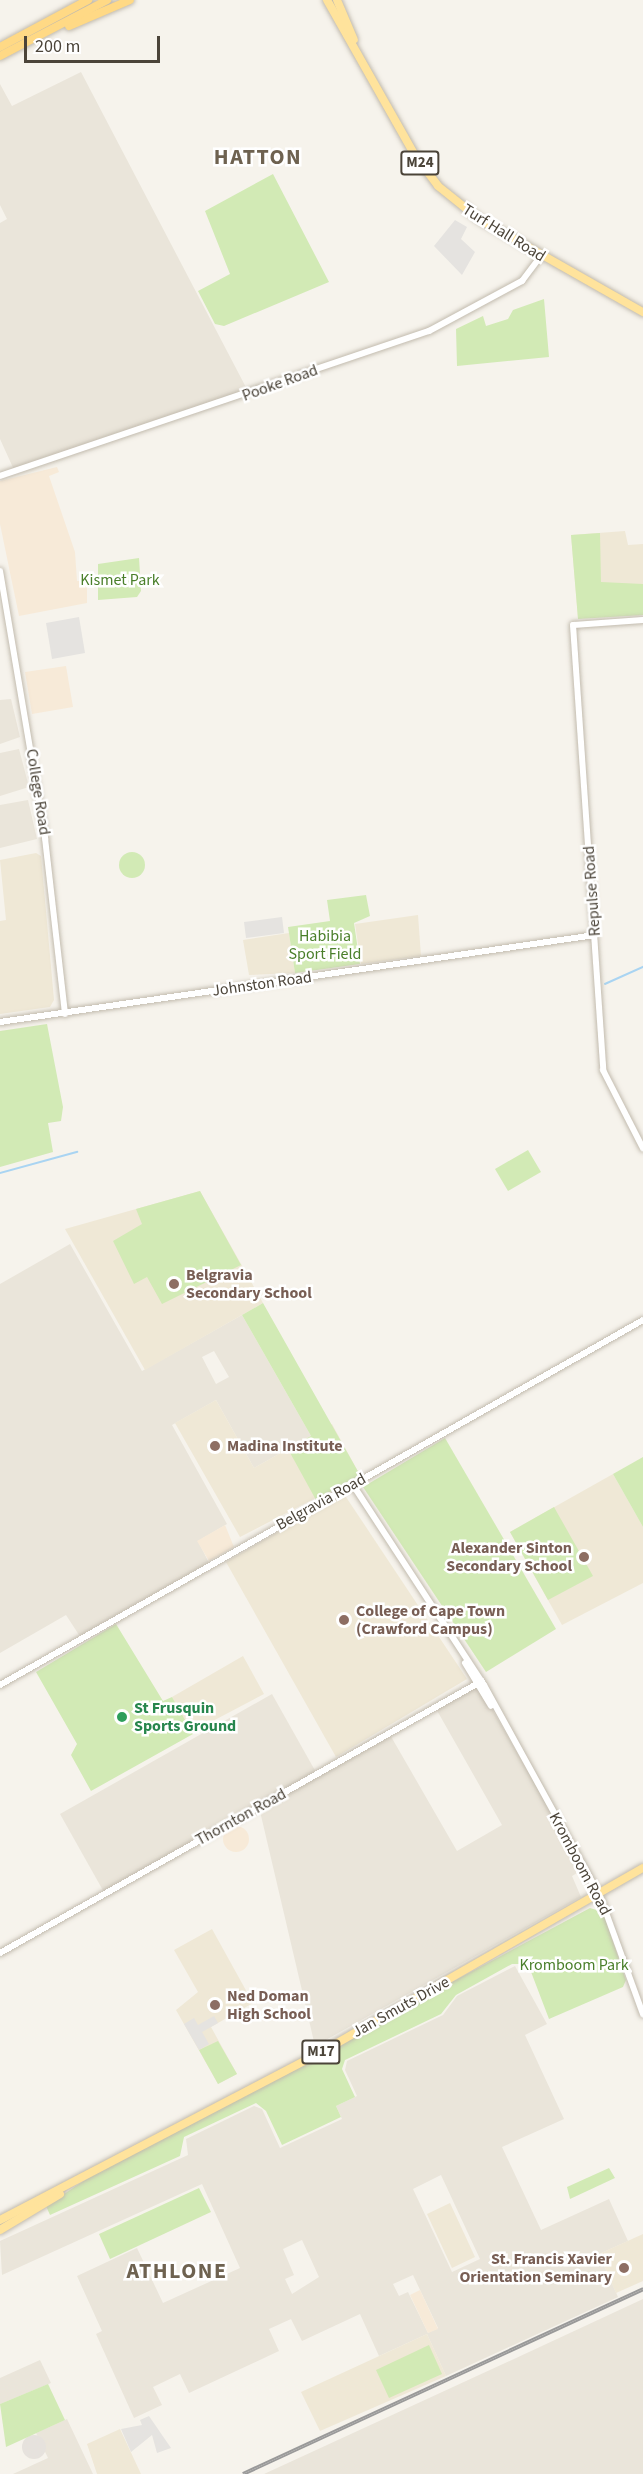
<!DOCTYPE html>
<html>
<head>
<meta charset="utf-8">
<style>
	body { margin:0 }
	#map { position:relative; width:643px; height:2474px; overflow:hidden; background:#f6f3ec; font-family:"Source Sans 3",sans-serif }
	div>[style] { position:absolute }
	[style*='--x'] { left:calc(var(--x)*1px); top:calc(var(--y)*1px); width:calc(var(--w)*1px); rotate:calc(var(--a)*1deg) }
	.residential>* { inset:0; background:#eae5da }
	.commercial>* { inset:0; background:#f7ead8 }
	.round { border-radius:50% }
	.industrial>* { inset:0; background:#e6e2dd }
	.education>* { inset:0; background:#efe8d6 }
	.green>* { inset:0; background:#d2eab5 }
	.parking>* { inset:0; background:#e5e3e0 }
	.stream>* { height:1.5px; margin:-0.75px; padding:0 0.75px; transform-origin:0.75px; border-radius:0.75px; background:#a9d4f2 }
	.roads { filter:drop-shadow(0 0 2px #c2bbae) drop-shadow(0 0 2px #c2bbae) }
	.tertiary>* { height:6px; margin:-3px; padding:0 3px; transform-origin:3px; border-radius:3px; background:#fff }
	.primary>* { height:8px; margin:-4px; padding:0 4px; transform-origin:4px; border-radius:4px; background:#ffe39c }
	.trunk>* { height:8px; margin:-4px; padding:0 4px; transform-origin:4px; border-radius:4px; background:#ffd985 }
	.rail>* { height:4px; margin-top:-2px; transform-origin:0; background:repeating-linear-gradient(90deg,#fff 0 4.5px,#9a9a9a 0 9px); box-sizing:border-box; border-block:2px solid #9a9a9a }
	.dots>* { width:16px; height:16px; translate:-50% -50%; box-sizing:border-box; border:3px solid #fff; border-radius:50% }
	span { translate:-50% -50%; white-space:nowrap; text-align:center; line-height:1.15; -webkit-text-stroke:5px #fff; paint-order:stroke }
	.shield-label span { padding:2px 4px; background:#fff; border:2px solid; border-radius:4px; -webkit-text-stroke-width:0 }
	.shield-label { font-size:15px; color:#4b4439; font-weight:700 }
	.street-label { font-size:16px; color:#4b4439 }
	.park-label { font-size:16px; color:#4a7f2a }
	.education-label { font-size:16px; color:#785e54; font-weight:700 }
	.left { translate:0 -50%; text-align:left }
	.right { translate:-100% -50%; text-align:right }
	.leisure-label { font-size:16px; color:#27864d; font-weight:700 }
	.district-label { font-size:22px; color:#6e6250; font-weight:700; letter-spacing:1.5px }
	.scale { position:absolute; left:24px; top:36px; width:136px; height:27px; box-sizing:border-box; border:3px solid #4b4439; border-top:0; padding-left:8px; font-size:18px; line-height:21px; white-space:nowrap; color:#4b4439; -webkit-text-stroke:4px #fff; paint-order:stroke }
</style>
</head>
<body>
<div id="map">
	<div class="residential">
		<i style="clip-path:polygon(81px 72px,250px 395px,15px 472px,0 439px,0 223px,7px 219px,0 205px,0 84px,12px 106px)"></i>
		<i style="clip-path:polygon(11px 699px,20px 737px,0 744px,0 700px)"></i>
		<i style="clip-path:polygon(19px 749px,29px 787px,0 796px,0 753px)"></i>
		<i style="clip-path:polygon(28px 800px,37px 839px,0 848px,0 805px)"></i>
		<i style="clip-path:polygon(evenodd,70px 1244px,142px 1371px,242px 1315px,311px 1436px,254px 1468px,216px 1400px,172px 1425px,227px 1524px,198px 1541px,210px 1565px,81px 1638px,66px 1615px,0 1653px,0 1284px,70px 1244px,214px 1351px,229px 1377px,216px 1384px,202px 1357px,214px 1351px)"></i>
		<i style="clip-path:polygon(477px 1683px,584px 1869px,572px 1876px,581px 1897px,315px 2046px,259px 1807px,105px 1894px,60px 1814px,272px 1694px,317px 1774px,389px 1733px,457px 1851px,502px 1825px,435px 1707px)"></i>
		<i style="clip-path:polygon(evenodd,515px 1966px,547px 2024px,525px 2035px,564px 2119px,502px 2147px,541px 2230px,609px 2199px,628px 2241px,599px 2254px,618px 2297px,446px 2376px,427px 2334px,379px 2356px,360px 2314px,302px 2341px,291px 2319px,269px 2329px,279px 2351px,189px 2393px,180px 2374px,153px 2387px,162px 2405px,134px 2418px,96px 2334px,102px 2331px,77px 2276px,137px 2248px,163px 2303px,240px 2268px,202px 2184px,2px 2275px,0 2241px,188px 2155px,186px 2139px,254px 2106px,262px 2109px,280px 2148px,342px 2119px,336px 2106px,357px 2096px,345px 2070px,347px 2061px,443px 2015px,457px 1996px,515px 1966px,441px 2175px,480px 2259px,452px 2272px,413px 2189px,441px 2175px,515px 1966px,302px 2240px,319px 2277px,292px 2294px,285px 2279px,294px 2275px,283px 2249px,302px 2240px,515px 1966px,413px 2275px,438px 2328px,428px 2333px,408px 2292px,399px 2296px,393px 2284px,413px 2275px)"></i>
		<i style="clip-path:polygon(643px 2299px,643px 2474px,264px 2474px,529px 2352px)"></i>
		<i style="clip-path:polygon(40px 2360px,51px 2383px,0 2404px,0 2378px)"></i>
		<i style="clip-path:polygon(67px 2419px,93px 2474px,13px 2474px,48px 2458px,36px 2433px)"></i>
	</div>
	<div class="commercial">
		<i style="clip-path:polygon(57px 467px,59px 472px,49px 476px,75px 552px,77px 581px,87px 581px,87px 603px,19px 616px,0 524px,0 481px)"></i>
		<i style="clip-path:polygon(66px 666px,73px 707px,32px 714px,25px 672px)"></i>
		<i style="clip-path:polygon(225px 1525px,234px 1547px,209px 1561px,197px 1541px)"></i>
		<i class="round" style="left:223px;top:1826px;width:26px;height:26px"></i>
		<i style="clip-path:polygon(420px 2290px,438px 2329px,428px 2333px,410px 2295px)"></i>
	</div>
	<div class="industrial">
		<i class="round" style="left:22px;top:2435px;width:24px;height:24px"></i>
	</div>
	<div class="education">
		<i style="clip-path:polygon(625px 531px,628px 545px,643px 544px,643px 615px,578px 618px,571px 535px)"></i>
		<i style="clip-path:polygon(36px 853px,41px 856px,54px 1000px,50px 1007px,0 1014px,0 921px,6px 920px,0 860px)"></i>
		<i style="clip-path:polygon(418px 915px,421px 956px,361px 964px,355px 924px)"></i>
		<i style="clip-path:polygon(289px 933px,295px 973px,249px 975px,243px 940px)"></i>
		<i style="clip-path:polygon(200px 1191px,263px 1303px,145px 1370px,65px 1229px)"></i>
		<i style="clip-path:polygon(216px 1400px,254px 1468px,332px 1424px,360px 1475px,240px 1537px,175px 1423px)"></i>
		<i style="clip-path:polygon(613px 1474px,643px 1527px,643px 1583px,562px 1625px,510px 1532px)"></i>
		<i style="clip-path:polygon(344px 1494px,467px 1679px,336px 1757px,226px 1562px)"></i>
		<i style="clip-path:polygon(243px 1656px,264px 1694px,190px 1733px,172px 1697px)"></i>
		<i style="clip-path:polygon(212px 1929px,253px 2003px,211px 2027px,237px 2074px,218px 2084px,176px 2010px,198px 1992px,174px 1950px)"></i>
		<i style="clip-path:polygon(450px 2203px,475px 2257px,452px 2268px,427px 2214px)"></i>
		<i style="clip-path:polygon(643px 2234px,643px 2281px,616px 2293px,599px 2254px)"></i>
		<i style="clip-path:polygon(427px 2334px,446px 2376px,320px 2431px,301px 2392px)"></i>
		<i style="clip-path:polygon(120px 2429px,141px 2474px,97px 2474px,87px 2444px)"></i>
	</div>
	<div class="green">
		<i style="clip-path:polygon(273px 174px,329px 282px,224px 326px,215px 324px,198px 291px,230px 274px,205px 211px)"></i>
		<i style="clip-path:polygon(544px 299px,549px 357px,457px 366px,456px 329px,483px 316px,486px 326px,508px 319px,513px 310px)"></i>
		<i style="clip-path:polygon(600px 533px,601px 582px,643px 584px,643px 615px,578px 619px,571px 535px)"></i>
		<i style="clip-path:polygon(139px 558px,141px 591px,137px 597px,98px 600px,98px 564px)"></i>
		<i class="round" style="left:119px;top:852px;width:26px;height:26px"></i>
		<i style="clip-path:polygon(366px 895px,370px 916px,354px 923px,360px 964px,295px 973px,288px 927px,330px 921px,327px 900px)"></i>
		<i style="clip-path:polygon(47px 1024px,63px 1107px,61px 1121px,48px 1123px,53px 1152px,0 1167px,0 1031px)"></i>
		<i style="clip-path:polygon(528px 1150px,541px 1172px,508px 1191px,495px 1169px)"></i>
		<i style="clip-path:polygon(200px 1191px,241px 1265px,162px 1304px,147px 1277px,134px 1284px,113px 1241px,142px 1224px,136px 1209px)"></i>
		<i style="clip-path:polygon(263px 1303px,360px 1475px,316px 1500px,288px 1449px,311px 1436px,242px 1315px)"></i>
		<i style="clip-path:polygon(445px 1438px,556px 1629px,486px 1672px,363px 1487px)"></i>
		<i style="clip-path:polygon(643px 1457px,643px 1527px,613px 1474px)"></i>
		<i style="clip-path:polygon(554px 1507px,593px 1576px,548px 1600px,510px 1532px)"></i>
		<i style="clip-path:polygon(116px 1624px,163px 1701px,172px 1697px,193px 1734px,91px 1791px,71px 1755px,77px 1744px,36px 1672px)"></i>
		<i style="clip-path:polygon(590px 1908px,603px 1912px,626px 1980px,623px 1987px,549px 2019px,528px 1964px,512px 1964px,456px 1995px,441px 2014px,345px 2060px,342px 2069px,355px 2097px,336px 2106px,341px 2117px,282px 2145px,266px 2111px,256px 2103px,184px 2137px,180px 2156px,50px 2215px,46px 2206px,94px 2174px)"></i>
		<i style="clip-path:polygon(218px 2041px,237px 2074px,218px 2084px,199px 2050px)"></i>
		<i style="clip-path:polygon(609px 2168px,615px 2178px,570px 2199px,567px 2187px)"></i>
		<i style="clip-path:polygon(199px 2188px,211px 2212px,110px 2259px,99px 2234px)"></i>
		<i style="clip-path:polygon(429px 2345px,442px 2374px,389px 2398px,376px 2370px)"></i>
		<i style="clip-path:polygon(48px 2384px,65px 2420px,6px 2447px,0 2404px)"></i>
	</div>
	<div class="parking">
		<i style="clip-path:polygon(455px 220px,467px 227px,461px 239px,475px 252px,462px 275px,434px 246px)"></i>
		<i style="clip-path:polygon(79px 617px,85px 653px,52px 659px,46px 623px)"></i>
		<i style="clip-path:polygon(282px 917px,284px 933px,246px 938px,244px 922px)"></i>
		<i style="clip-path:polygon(214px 2016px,218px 2023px,202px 2032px,209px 2044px,199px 2050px,184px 2024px,194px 2018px,198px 2025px)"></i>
		<i style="clip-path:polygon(149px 2416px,171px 2448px,157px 2453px,152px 2435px,131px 2452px,121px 2429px,142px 2425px,140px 2420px)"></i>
	</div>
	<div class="stream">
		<i style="--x:605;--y:984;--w:42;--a:-24.1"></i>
		<i style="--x:0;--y:1173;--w:80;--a:-15.3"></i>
	</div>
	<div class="roads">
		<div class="tertiary">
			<i style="--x:0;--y:476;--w:453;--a:-18.7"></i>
			<i style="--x:429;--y:331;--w:106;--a:-28.3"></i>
			<i style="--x:522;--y:281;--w:31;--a:-53"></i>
			<i style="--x:0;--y:571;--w:271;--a:80.4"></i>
			<i style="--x:45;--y:838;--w:177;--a:83.5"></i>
			<i style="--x:643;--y:620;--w:70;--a:175.9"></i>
			<i style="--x:573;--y:625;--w:446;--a:86.1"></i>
			<i style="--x:603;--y:1070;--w:88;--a:62.9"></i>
			<i style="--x:0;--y:1022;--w:601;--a:-8.32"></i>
			<i style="--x:353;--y:1485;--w:239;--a:56.8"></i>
			<i style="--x:484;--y:1685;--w:241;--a:61.2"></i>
			<i style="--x:600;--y:1896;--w:126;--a:70"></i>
			<i style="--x:465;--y:1663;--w:50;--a:58.8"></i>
			<i style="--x:0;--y:1685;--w:739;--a:-29.58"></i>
			<i style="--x:0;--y:1953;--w:553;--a:-29.44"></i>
		</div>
		<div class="primary">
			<i style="--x:327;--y:0;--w:177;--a:60.5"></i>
			<i style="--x:414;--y:154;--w:40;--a:53"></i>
			<i style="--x:438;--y:186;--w:53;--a:38.8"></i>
			<i style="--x:479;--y:219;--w:189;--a:29.6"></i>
			<i style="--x:337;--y:0;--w:43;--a:67"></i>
			<i style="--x:0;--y:2220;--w:359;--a:-27.6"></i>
			<i style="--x:318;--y:2054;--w:374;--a:-29.8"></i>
			<i style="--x:0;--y:2230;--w:70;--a:-31"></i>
		</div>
		<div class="trunk">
			<i style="--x:69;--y:26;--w:66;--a:-23.1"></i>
			<i style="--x:0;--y:47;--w:100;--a:-28.1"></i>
			<i style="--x:0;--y:56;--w:121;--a:-27.6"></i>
		</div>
	</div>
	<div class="rail">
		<i style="--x:243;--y:2474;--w:441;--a:-24.8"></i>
	</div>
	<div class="dots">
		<i style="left:174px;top:1284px;background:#8d6e63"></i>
		<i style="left:215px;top:1446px;background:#8d6e63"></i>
		<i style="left:584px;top:1557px;background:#8d6e63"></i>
		<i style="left:344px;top:1620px;background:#8d6e63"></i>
		<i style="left:122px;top:1717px;background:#2e9e5b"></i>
		<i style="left:215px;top:2005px;background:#8d6e63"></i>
		<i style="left:624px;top:2268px;background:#8d6e63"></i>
	</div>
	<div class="shield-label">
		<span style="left:420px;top:163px">M24</span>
		<span style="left:321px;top:2052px">M17</span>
	</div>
	<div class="street-label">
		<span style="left:504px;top:233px;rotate:32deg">Turf Hall Road</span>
		<span style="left:280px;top:383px;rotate:-20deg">Pooke Road</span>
		<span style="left:38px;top:792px;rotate:81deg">College Road</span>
		<span style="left:592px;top:891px;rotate:-94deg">Repulse Road</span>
		<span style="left:262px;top:984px;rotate:-8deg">Johnston Road</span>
		<span style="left:321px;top:1502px;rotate:-29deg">Belgravia Road</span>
		<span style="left:241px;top:1817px;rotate:-29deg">Thornton Road</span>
		<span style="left:580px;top:1864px;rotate:62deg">Kromboom Road</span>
		<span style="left:401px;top:2007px;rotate:-29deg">Jan Smuts Drive</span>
	</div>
	<div class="park-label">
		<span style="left:120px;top:580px">Kismet Park</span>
		<span style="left:325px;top:945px">Habibia<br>Sport Field</span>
		<span style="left:574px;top:1965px">Kromboom Park</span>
	</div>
	<div class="education-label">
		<span class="left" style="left:186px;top:1284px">Belgravia<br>Secondary School</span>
		<span class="left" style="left:227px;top:1446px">Madina Institute</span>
		<span class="right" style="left:572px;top:1557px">Alexander Sinton<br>Secondary School</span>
		<span class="left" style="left:356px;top:1620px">College of Cape Town<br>(Crawford Campus)</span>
		<span class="left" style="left:227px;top:2005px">Ned Doman<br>High School</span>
		<span class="right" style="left:612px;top:2268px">St. Francis Xavier<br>Orientation Seminary</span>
	</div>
	<div class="leisure-label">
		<span class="left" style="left:134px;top:1717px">St Frusquin<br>Sports Ground</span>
	</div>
	<div class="district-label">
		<span style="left:258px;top:158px">HATTON</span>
		<span style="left:177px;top:2272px">ATHLONE</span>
	</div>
	<div class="scale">200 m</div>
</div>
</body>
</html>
